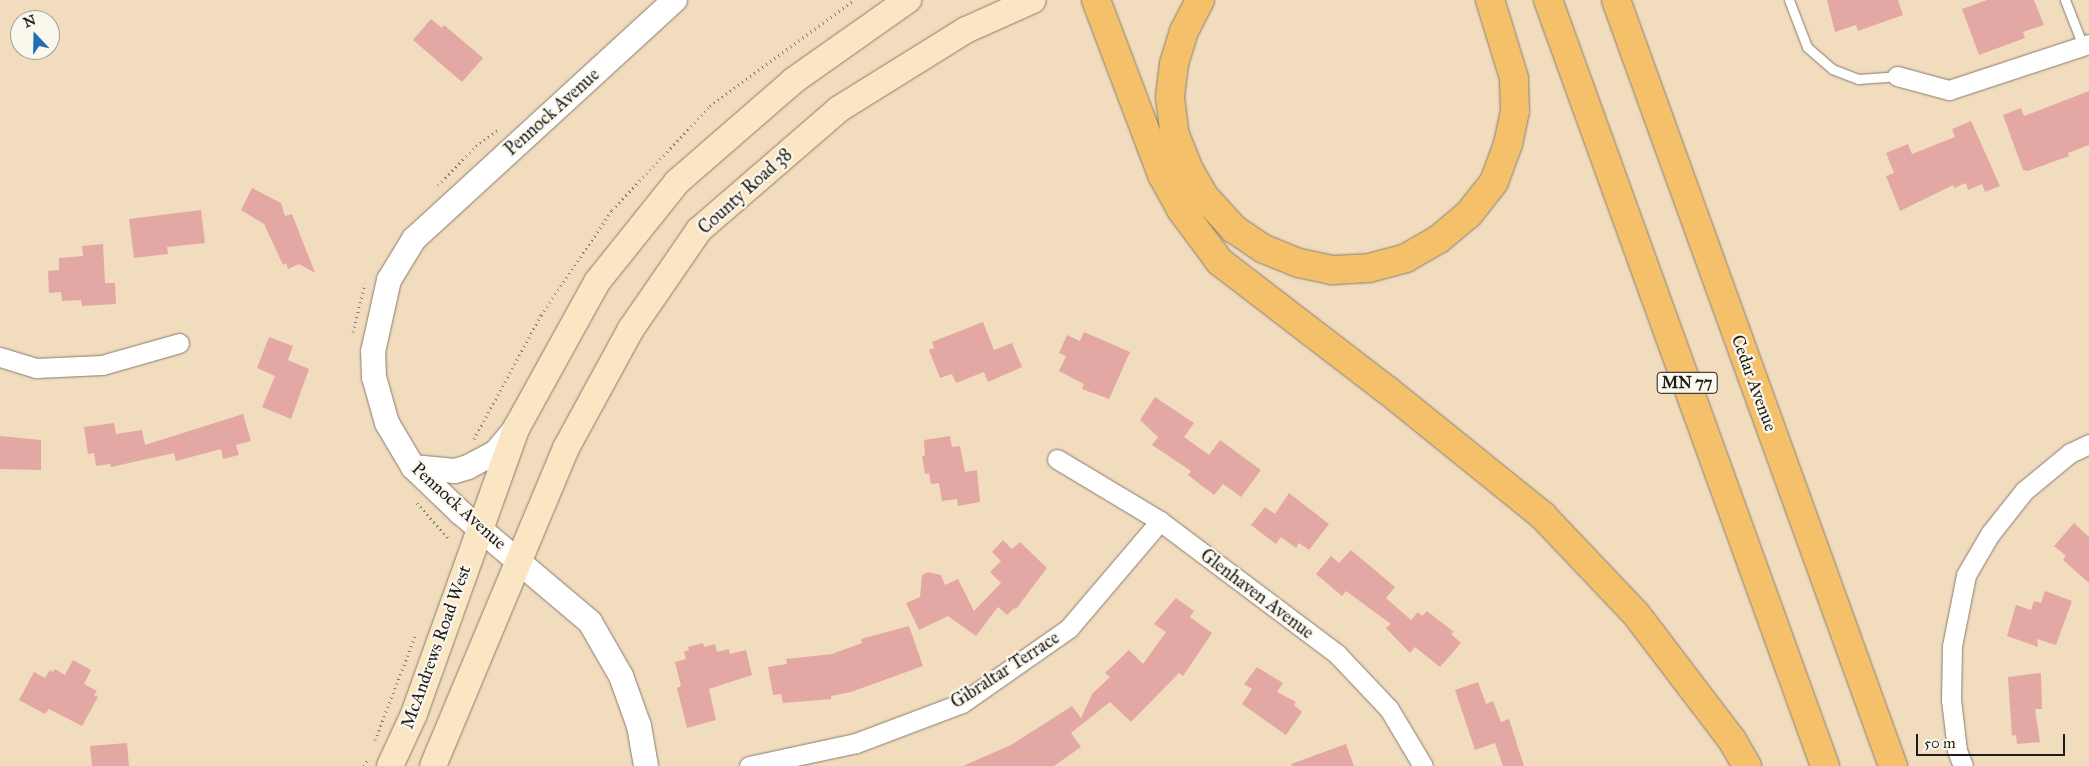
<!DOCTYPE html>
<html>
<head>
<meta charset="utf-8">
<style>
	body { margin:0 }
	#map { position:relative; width:2089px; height:766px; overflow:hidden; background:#f2dcbe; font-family:"IM FELL Great Primer",serif }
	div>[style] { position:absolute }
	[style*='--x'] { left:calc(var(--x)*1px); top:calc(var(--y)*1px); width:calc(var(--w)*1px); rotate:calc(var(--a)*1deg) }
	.building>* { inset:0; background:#e3a8a4 }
	.path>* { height:3px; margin-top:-1.5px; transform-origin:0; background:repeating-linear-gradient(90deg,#877c6d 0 1px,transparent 0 5px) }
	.roads { filter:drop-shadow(0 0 1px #877c6d) drop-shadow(0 0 1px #877c6d) }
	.service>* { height:9px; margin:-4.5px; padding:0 4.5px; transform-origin:4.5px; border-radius:4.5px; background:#fff }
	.minor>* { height:19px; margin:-9.5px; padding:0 9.5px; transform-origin:9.5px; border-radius:9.5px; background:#fff }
	.tertiary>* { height:24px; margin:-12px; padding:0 12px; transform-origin:12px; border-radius:12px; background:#fff }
	.secondary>* { height:26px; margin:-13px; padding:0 13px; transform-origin:13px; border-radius:13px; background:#fbe6c3 }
	.motorway>* { height:28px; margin:-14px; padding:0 14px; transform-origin:14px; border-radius:14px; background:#f4c16a }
	span { translate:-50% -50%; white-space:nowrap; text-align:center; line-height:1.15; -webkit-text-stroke:4.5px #fbf7ec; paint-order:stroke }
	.shield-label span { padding:1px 4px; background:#fbf7ec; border:1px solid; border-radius:4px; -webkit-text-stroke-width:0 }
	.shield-label { font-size:16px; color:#1c1c1c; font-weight:700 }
	.street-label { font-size:18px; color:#1c1c1c }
	.north { position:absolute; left:10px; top:10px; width:50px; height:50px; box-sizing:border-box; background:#fbf7ec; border:1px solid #a29f99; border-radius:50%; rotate:339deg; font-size:14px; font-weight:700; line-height:20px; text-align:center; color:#1c1c1c }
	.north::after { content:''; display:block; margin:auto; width:18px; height:22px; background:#1f6fb2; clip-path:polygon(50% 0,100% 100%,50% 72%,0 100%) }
	.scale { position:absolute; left:1916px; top:734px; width:149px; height:22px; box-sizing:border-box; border:2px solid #1c1c1c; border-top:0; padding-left:6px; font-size:15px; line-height:18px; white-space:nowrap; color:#1c1c1c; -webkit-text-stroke:4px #fbf7ec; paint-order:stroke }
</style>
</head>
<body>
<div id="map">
	<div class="building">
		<i style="clip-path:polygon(1827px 0,1898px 0,1903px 15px,1858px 31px,1856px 25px,1835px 32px)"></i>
		<i style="clip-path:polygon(1987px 0,2034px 0,2044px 25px,2023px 32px,2025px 38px,1979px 55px,1962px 9px)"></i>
		<i style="clip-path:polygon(431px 19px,442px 28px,444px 25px,483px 58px,462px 82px,413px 40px)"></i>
		<i style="clip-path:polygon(2089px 91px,2089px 145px,2068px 153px,2069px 156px,2028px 171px,2023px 170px,2003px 115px,2021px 108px,2024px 116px)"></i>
		<i style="clip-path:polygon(1971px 121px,2000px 186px,1985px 192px,1982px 184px,1968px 190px,1966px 183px,1954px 188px,1953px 185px,1900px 211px,1886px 176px,1894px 173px,1886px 153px,1908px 144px,1912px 154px,1955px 137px,1952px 129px)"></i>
		<i style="clip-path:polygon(252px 188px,281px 203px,285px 216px,292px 214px,315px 273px,299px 264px,288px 269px,286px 263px,283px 265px,264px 224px,241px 210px)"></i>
		<i style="clip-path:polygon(201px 210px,205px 243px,167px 247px,168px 254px,134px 258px,129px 219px)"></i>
		<i style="clip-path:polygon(103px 244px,105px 283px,115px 283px,116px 304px,82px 306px,81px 300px,62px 301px,61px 292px,49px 293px,48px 271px,59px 270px,59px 258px,83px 256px,82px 246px)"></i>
		<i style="clip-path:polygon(983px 322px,994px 350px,1012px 343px,1022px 367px,988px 382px,984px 372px,956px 383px,952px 374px,940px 378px,929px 350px,934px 348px,932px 342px)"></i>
		<i style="clip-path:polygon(1084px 332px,1130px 352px,1109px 399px,1082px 389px,1084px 384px,1059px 371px,1066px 356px,1059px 353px,1067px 335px,1080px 341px)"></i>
		<i style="clip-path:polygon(269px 337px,293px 346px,288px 360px,309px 369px,291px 419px,262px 407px,275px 376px,257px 368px)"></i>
		<i style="clip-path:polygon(1155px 397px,1194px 423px,1184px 437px,1209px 455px,1220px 440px,1261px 470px,1241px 497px,1223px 484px,1214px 495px,1188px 475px,1191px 471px,1152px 445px,1158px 437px,1140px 420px)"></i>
		<i style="clip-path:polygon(243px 414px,251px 441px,236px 445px,239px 455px,223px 459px,221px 449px,176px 461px,174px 453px,111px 467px,110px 464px,96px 466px,94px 453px,88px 454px,84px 427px,114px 423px,116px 434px,142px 430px,145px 445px)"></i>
		<i style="clip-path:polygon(0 436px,41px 440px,41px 470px,0 469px)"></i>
		<i style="clip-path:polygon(950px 436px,952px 447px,960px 446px,965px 472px,977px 470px,980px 502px,958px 506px,957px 499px,942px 501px,939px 483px,931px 484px,929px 473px,925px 474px,922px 456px,925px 456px,924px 440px)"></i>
		<i style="clip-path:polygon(1289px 493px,1329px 524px,1309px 550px,1299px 543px,1296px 548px,1281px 537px,1276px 544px,1251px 525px,1265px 507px,1275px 514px)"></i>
		<i style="clip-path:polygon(2074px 523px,2089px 537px,2089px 583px,2063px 560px,2066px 556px,2054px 546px)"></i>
		<i style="clip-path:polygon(1003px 540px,1012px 549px,1020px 542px,1047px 568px,1016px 609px,1014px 608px,1007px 615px,998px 607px,976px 636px,948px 616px,919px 630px,906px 603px,920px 597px,922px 575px,928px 572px,941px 575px,945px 585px,958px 579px,974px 611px,1001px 583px,990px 572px,1001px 561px,992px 552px)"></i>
		<i style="clip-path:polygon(1351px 550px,1395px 587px,1386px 598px,1411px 620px,1418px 612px,1422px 616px,1427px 611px,1454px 632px,1451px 634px,1461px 643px,1440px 667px,1415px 647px,1410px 653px,1386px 628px,1391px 624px,1346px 591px,1342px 596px,1316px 574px,1331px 556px,1339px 563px)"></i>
		<i style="clip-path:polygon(2045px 591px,2072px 601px,2056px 645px,2037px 639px,2038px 647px,2007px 636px,2016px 605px,2031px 610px,2034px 601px,2041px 603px)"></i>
		<i style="clip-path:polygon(1176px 598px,1194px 611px,1190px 617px,1212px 633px,1183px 676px,1179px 673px,1131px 722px,1110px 702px,1071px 733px,1081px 747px,1054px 766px,963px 766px,1011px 745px,1072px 706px,1081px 718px,1092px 694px,1110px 677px,1105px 673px,1129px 650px,1143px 664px,1166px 632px,1154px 624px)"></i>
		<i style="clip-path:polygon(909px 626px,923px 666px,851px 692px,831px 696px,831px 699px,783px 703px,781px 694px,773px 695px,768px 667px,787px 664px,786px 659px,832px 654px,862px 643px,861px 639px)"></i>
		<i style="clip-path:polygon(703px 643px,704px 647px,715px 644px,717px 652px,729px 649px,730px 654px,746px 650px,752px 675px,709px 689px,716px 720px,687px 728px,677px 688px,681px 686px,675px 662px,686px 659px,684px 652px,689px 650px,688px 647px)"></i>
		<i style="clip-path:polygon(73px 660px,91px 670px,84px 684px,97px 691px,94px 695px,98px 697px,82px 726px,49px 709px,45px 714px,19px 700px,34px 672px,45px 678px,50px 670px,53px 672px,55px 669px,65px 675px)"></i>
		<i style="clip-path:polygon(1257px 667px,1283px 683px,1277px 692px,1296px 702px,1294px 705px,1302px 712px,1286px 735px,1242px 704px,1252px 689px,1244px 684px)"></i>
		<i style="clip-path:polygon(2041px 673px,2042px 709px,2035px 709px,2040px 742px,2017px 744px,2016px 735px,2012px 736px,2008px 677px)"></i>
		<i style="clip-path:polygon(1478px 682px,1486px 704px,1493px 701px,1501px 722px,1509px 719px,1524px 766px,1503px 766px,1495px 743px,1475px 750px,1455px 690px)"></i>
		<i style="clip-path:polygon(127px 743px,129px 766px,92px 766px,90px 746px)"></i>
		<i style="clip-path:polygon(1346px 744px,1354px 766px,1292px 766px,1291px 764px)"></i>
	</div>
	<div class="path">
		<i style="--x:438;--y:185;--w:54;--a:-45.7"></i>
		<i style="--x:476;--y:146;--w:27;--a:-36"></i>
		<i style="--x:353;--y:332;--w:50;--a:-76.2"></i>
		<i style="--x:474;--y:439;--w:141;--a:-61.6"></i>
		<i style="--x:541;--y:315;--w:127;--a:-55.9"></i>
		<i style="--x:612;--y:210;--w:143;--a:-46.7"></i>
		<i style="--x:710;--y:106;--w:179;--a:-36.4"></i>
		<i style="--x:417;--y:503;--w:50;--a:48.3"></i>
		<i style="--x:375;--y:740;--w:114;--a:-68.9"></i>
		<i style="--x:364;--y:766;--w:7;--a:-63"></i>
	</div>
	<div class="roads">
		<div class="service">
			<i style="--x:1789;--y:0;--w:50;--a:69"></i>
			<i style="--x:1807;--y:47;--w:33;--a:41"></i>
			<i style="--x:1832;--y:69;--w:28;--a:21"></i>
			<i style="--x:1858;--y:79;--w:39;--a:-4"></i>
			<i style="--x:2065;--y:0;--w:49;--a:68.6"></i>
		</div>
		<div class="minor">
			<i style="--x:1897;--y:76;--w:54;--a:15.1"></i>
			<i style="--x:1949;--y:90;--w:147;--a:-18.2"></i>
			<i style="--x:0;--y:357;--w:38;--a:17"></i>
			<i style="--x:36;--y:368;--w:66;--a:-2.6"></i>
			<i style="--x:102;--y:365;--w:80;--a:-15.9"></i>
			<i style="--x:1057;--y:459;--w:120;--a:31"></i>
			<i style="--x:1160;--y:521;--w:221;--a:36.9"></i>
			<i style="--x:1337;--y:654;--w:76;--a:46.6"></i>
			<i style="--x:1389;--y:709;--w:66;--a:59.2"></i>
			<i style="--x:749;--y:766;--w:109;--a:-12.1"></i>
			<i style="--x:856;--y:743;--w:113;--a:-20.7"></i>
			<i style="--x:962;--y:703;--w:131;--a:-35"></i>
			<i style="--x:1069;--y:628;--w:140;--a:-49.6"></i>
			<i style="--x:1963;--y:766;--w:17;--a:-111"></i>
			<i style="--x:1957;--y:750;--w:50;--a:-96.8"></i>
			<i style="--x:1951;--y:700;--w:54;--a:-88.9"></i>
			<i style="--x:1952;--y:646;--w:72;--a:-78.8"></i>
			<i style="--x:1966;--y:575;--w:48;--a:-59.7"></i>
			<i style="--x:1990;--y:534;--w:55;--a:-51.7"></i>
			<i style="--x:2024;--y:491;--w:60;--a:-39.6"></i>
			<i style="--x:2070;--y:453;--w:21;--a:-25"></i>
		</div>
		<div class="tertiary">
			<i style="--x:413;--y:467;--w:42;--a:5.4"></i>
			<i style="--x:455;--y:471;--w:14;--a:-17"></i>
			<i style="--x:468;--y:467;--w:32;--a:-28"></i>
			<i style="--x:496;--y:452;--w:30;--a:-50"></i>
			<i style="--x:646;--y:766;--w:41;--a:-99.9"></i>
			<i style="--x:639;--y:726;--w:53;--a:-109.8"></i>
			<i style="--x:621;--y:676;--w:62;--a:-119.9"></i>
			<i style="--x:590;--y:622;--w:169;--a:-139.8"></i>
			<i style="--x:461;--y:513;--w:66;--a:-136.2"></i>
			<i style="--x:413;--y:467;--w:51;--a:-120.6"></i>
			<i style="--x:387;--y:423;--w:48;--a:-105.8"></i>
			<i style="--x:374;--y:377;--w:25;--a:-92"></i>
			<i style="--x:373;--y:352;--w:74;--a:-77.5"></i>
			<i style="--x:389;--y:280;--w:48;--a:-58.6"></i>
			<i style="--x:414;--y:239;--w:354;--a:-42.5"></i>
		</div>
		<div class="secondary">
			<i style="--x:390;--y:766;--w:57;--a:-65.2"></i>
			<i style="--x:414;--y:714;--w:305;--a:-70.3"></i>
			<i style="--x:517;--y:427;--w:166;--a:-61.1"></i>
			<i style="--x:597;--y:282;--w:128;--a:-51.3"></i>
			<i style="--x:677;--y:182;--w:154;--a:-41"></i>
			<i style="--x:793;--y:81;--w:141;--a:-35.2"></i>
			<i style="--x:433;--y:766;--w:345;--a:-67.3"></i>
			<i style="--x:566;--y:448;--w:136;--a:-61.4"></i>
			<i style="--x:631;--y:329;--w:120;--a:-55.5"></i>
			<i style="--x:699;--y:230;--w:185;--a:-40.8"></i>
			<i style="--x:839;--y:109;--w:150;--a:-31.9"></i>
			<i style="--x:966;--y:30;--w:73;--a:-24.1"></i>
		</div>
		<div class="motorway">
			<i style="--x:1096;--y:0;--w:187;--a:69.3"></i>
			<i style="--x:1162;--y:175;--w:41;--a:60.9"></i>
			<i style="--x:1182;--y:211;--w:64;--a:53.3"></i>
			<i style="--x:1220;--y:262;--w:210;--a:37.5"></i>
			<i style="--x:1387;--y:390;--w:201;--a:38.9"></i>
			<i style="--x:1543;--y:516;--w:135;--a:46.5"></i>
			<i style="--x:1636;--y:614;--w:158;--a:52.7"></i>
			<i style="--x:1732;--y:740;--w:30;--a:60"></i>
			<i style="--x:1200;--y:0;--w:35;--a:117"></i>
			<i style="--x:1184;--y:31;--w:34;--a:107"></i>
			<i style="--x:1174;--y:64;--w:33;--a:97"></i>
			<i style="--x:1170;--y:97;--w:38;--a:83"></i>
			<i style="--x:1175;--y:135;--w:35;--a:68"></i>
			<i style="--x:1188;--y:168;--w:32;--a:60"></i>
			<i style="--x:1204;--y:196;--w:45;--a:47.7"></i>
			<i style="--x:1234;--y:229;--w:36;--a:34"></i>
			<i style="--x:1264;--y:249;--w:38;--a:22"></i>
			<i style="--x:1299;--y:263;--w:35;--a:12"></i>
			<i style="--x:1333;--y:270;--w:36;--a:-3"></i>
			<i style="--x:1369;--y:268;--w:38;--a:-15"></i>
			<i style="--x:1406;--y:258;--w:38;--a:-30"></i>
			<i style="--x:1439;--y:239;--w:38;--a:-40"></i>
			<i style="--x:1468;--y:215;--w:42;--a:-51.8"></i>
			<i style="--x:1494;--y:182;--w:40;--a:-69.8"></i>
			<i style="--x:1508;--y:144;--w:34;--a:-78"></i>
			<i style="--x:1515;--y:111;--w:33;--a:-92"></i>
			<i style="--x:1514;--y:78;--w:82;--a:-107.1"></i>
			<i style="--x:1548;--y:0;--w:815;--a:70.12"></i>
			<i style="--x:1616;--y:0;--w:815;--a:70.12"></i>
		</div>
	</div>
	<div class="shield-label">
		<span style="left:1687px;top:383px">MN 77</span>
	</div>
	<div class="street-label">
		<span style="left:552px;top:112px;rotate:-42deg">Pennock Avenue</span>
		<span style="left:745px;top:191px;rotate:-42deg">County Road 38</span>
		<span style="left:1754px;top:383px;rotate:70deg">Cedar Avenue</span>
		<span style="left:459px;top:506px;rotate:42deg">Pennock Avenue</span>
		<span style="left:1257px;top:594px;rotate:37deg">Glenhaven Avenue</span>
		<span style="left:436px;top:647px;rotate:-70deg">McAndrews Road West</span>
		<span style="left:1005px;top:670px;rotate:-33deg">Gibraltar Terrace</span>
	</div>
	<div class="north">N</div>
	<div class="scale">50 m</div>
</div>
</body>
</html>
